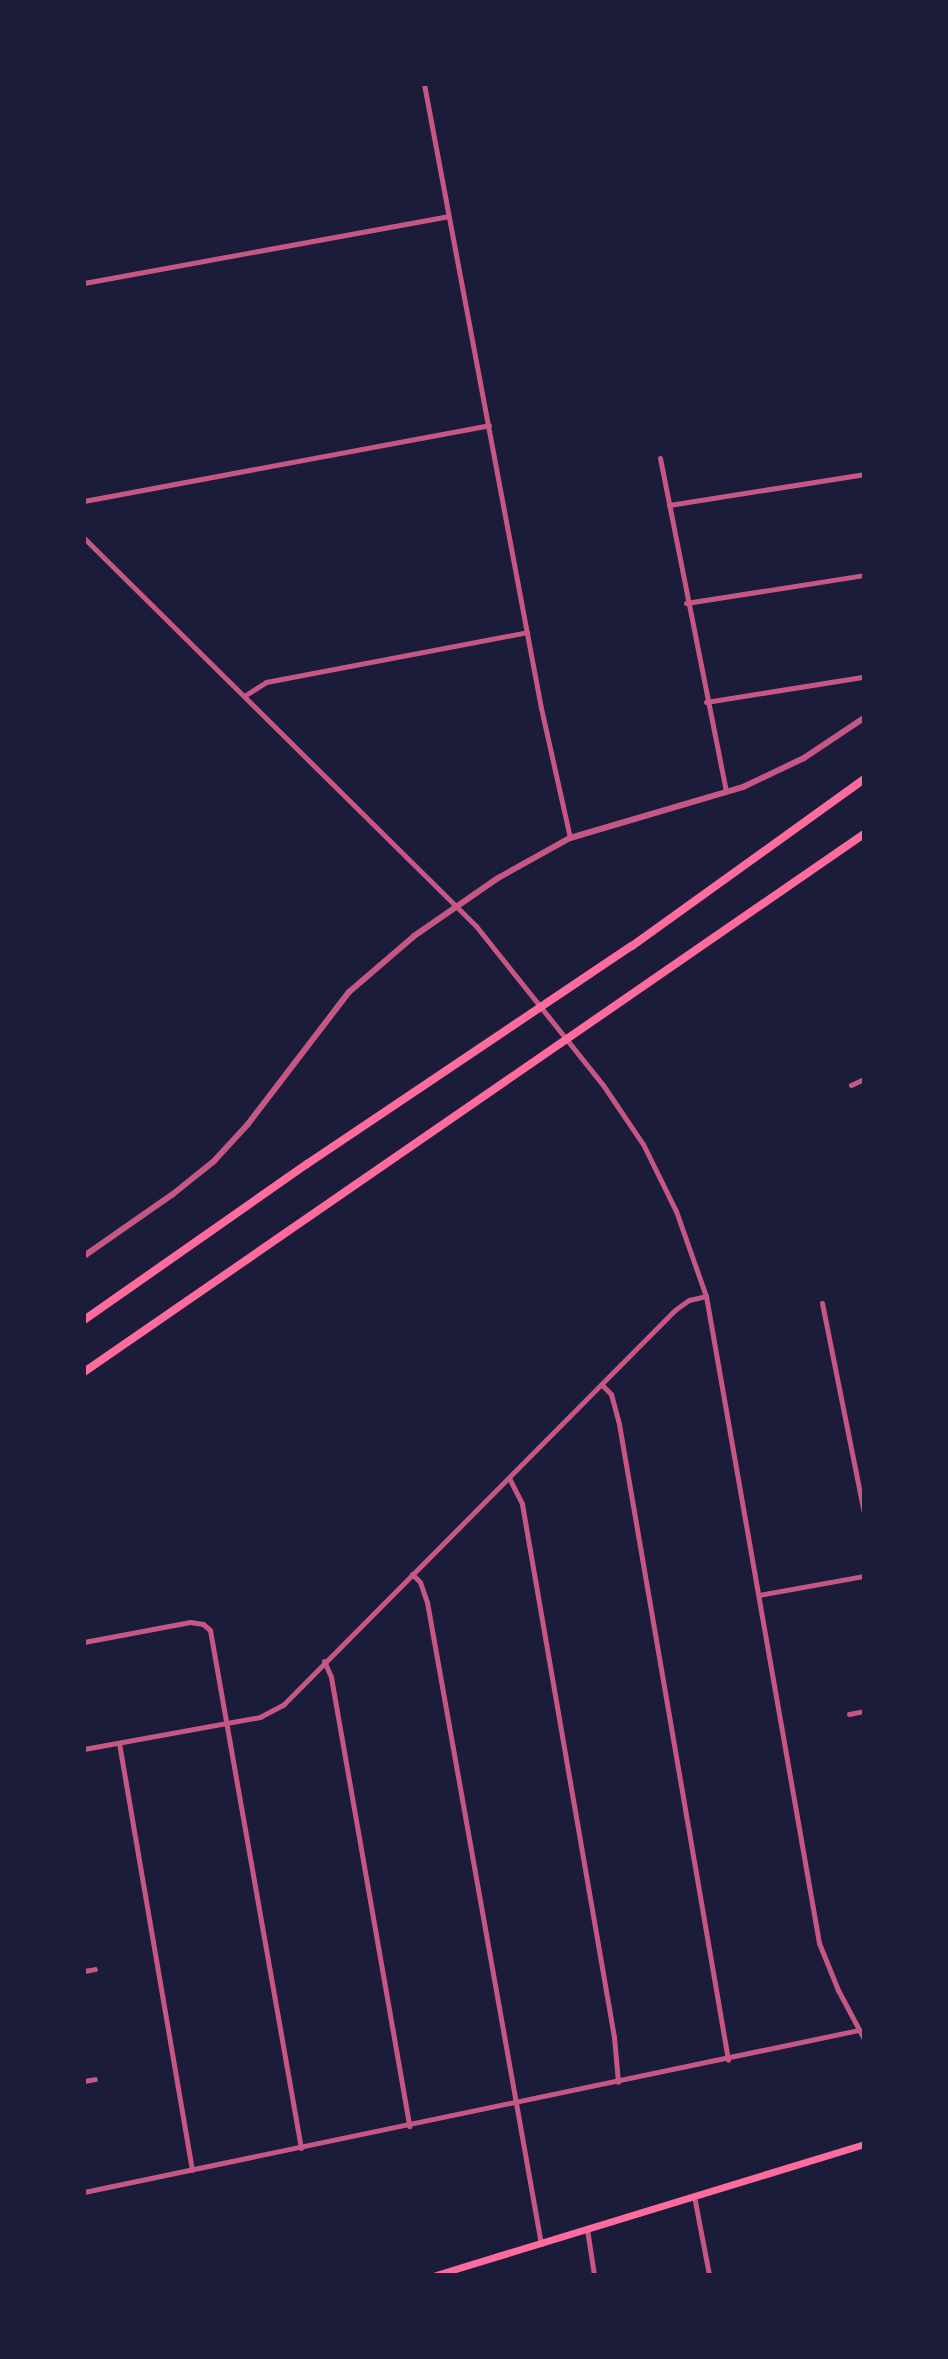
<!DOCTYPE html>
<html>
<head>
<meta charset="utf-8">
<style>
	body { margin:0 }
	#map { position:relative; width:948px; height:2359px; overflow:hidden; background:#1b1b3a; font-family:"Times New Roman",serif }
	div>[style] { position:absolute }
	[style*='--x'] { left:calc(var(--x)*1px); top:calc(var(--y)*1px); width:calc(var(--w)*1px); rotate:calc(var(--a)*1deg) }
	.minor>* { height:5px; margin:-2.5px; padding:0 2.5px; transform-origin:2.5px; border-radius:2.5px; background:#c65784 }
	.tertiary>* { height:6px; margin:-3px; padding:0 3px; transform-origin:3px; border-radius:3px; background:#c65784 }
	.primary>* { height:7px; margin:-3.5px; padding:0 3.5px; transform-origin:3.5px; border-radius:3.5px; background:#ff6b9d }
	.motorway>* { height:8px; margin:-4px; padding:0 4px; transform-origin:4px; border-radius:4px; background:#ff6b9d }
	span { translate:-50% -50%; white-space:nowrap; text-align:center; line-height:1.15; -webkit-text-stroke:8px #1b1b3a; paint-order:stroke }
	.frame { position:absolute; inset:0; border:86px solid #1b1b3a; pointer-events:none }
</style>
</head>
<body>
<div id="map">
	<div class="minor">
		<i style="--x:424;--y:84;--w:635;--a:79.38"></i>
		<i style="--x:541;--y:708;--w:133;--a:77.4"></i>
		<i style="--x:84;--y:283;--w:370;--a:-10.4"></i>
		<i style="--x:660;--y:458;--w:340;--a:78.8"></i>
		<i style="--x:84;--y:501;--w:412;--a:-10.6"></i>
		<i style="--x:669;--y:505;--w:197;--a:-9"></i>
		<i style="--x:84;--y:538;--w:552;--a:44.71"></i>
		<i style="--x:476;--y:926;--w:203;--a:51.4"></i>
		<i style="--x:603;--y:1085;--w:71;--a:55.9"></i>
		<i style="--x:643;--y:1144;--w:75;--a:63.8"></i>
		<i style="--x:676;--y:1211;--w:90;--a:70.6"></i>
		<i style="--x:706;--y:1296;--w:657;--a:80.09"></i>
		<i style="--x:819;--y:1943;--w:51;--a:68"></i>
		<i style="--x:838;--y:1990;--w:55;--a:62"></i>
		<i style="--x:686;--y:603;--w:180;--a:-8.9"></i>
		<i style="--x:244;--y:696;--w:26;--a:-32"></i>
		<i style="--x:266;--y:682;--w:266;--a:-10.8"></i>
		<i style="--x:706;--y:702;--w:158;--a:-9.1"></i>
		<i style="--x:851;--y:1085;--w:14;--a:-25"></i>
		<i style="--x:822;--y:1303;--w:215;--a:78.7"></i>
		<i style="--x:602;--y:1385;--w:13;--a:45"></i>
		<i style="--x:611;--y:1394;--w:31;--a:75"></i>
		<i style="--x:619;--y:1424;--w:645;--a:80.27"></i>
		<i style="--x:509;--y:1478;--w:29;--a:63"></i>
		<i style="--x:522;--y:1504;--w:541;--a:80.21"></i>
		<i style="--x:614;--y:2037;--w:45;--a:84.9"></i>
		<i style="--x:412;--y:1574;--w:11;--a:45"></i>
		<i style="--x:420;--y:1582;--w:21;--a:71"></i>
		<i style="--x:427;--y:1602;--w:652;--a:79.93"></i>
		<i style="--x:759;--y:1595;--w:107;--a:-10.3"></i>
		<i style="--x:84;--y:1642;--w:108;--a:-10.7"></i>
		<i style="--x:190;--y:1622;--w:13;--a:9"></i>
		<i style="--x:203;--y:1624;--w:9;--a:41"></i>
		<i style="--x:210;--y:1630;--w:526;--a:80.04"></i>
		<i style="--x:324;--y:1661;--w:17;--a:66"></i>
		<i style="--x:331;--y:1677;--w:456;--a:80.1"></i>
		<i style="--x:849;--y:1714;--w:15;--a:-11"></i>
		<i style="--x:119;--y:1743;--w:433;--a:80.3"></i>
		<i style="--x:84;--y:1749;--w:179;--a:-10.3"></i>
		<i style="--x:260;--y:1717;--w:26;--a:-28"></i>
		<i style="--x:283;--y:1705;--w:556;--a:-45.22"></i>
		<i style="--x:675;--y:1310;--w:17;--a:-36"></i>
		<i style="--x:689;--y:1300;--w:17;--a:-13"></i>
		<i style="--x:84;--y:1971;--w:11;--a:-10"></i>
		<i style="--x:84;--y:2081;--w:11;--a:-10"></i>
		<i style="--x:84;--y:2192;--w:792;--a:-11.81"></i>
		<i style="--x:694;--y:2196;--w:80;--a:79.2"></i>
		<i style="--x:587;--y:2229;--w:47;--a:81.3"></i>
	</div>
	<div class="tertiary">
		<i style="--x:84;--y:1256;--w:108;--a:-34.9"></i>
		<i style="--x:173;--y:1194;--w:53;--a:-38.8"></i>
		<i style="--x:214;--y:1161;--w:50;--a:-47.4"></i>
		<i style="--x:248;--y:1124;--w:166;--a:-52.6"></i>
		<i style="--x:349;--y:992;--w:86;--a:-40.7"></i>
		<i style="--x:414;--y:936;--w:102;--a:-34.6"></i>
		<i style="--x:498;--y:878;--w:82;--a:-29.1"></i>
		<i style="--x:570;--y:838;--w:180;--a:-16.4"></i>
		<i style="--x:743;--y:787;--w:68;--a:-25.4"></i>
		<i style="--x:804;--y:758;--w:72;--a:-33.7"></i>
	</div>
	<div class="primary">
		<i style="--x:436;--y:2275;--w:448;--a:-17"></i>
	</div>
	<div class="motorway">
		<i style="--x:84;--y:1320;--w:272;--a:-35"></i>
		<i style="--x:307;--y:1164;--w:391;--a:-33.9"></i>
		<i style="--x:632;--y:946;--w:286;--a:-35.7"></i>
		<i style="--x:84;--y:1372;--w:948;--a:-34.6"></i>
	</div>
	<div class="frame"></div>
</div>
</body>
</html>
